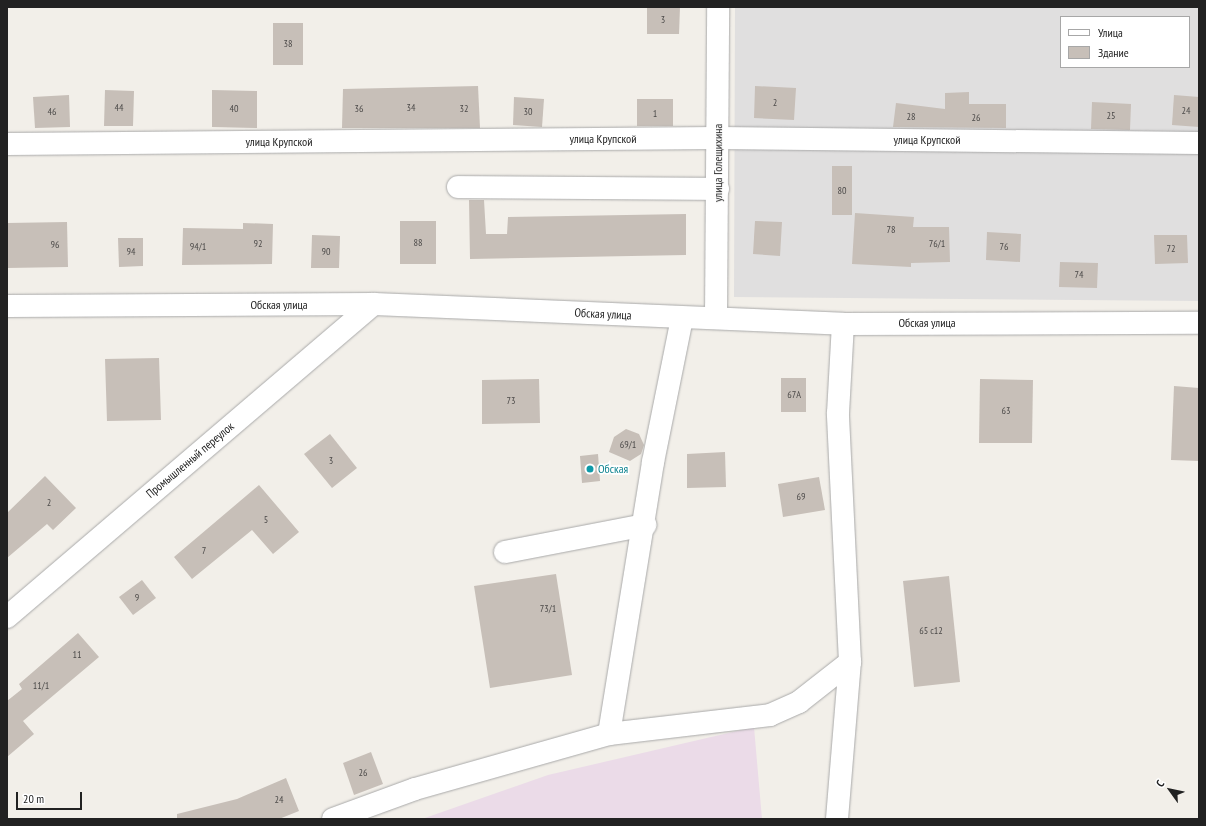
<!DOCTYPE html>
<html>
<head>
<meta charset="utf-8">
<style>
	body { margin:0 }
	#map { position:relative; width:1206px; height:826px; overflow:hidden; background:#f2efe9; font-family:"PT Sans Narrow",sans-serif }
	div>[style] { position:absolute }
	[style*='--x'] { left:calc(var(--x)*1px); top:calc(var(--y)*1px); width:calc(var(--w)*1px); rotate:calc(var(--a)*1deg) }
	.residential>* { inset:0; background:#e0dfdf }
	.industrial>* { inset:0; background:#ebdbe8 }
	.building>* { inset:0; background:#c7bfb8 }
	.roads { filter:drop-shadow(0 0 1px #a9a9a9) drop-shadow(0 0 1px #a9a9a9) }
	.minor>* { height:22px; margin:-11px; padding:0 11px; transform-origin:11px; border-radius:11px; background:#fff }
	.dots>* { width:11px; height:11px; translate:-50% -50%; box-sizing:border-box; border:2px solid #fff; border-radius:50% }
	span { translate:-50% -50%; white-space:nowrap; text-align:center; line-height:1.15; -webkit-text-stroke:3.5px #fff; paint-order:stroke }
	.number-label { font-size:10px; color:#4b4948 }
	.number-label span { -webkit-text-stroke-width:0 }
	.street-label { font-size:12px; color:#222 }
	.culture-label { font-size:12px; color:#0d838f }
	.left { translate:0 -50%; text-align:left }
	.frame { position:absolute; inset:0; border:8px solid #222; pointer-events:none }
	.legend { position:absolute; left:1060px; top:16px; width:130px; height:52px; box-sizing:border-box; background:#fff; border:1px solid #a7a7a7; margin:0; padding:5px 7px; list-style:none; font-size:12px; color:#222 }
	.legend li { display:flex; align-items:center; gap:8px; height:20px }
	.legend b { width:20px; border:1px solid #a7a7a7 }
	.north { position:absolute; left:1150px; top:770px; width:40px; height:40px; -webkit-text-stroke:3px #fff; paint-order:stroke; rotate:303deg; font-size:11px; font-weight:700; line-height:16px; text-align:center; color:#222 }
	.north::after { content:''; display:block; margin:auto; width:14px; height:18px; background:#222; clip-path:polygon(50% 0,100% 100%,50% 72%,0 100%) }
	.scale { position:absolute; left:16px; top:792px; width:66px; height:18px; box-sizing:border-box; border:2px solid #222; border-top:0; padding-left:5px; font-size:12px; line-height:14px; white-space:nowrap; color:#222; -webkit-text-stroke:3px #fff; paint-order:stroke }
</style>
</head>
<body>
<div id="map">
	<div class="residential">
		<i style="clip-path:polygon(evenodd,735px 7px,1199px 7px,1199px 301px,734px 297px,735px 7px,1061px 17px,1189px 17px,1189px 67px,1061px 67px,1061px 17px)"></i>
	</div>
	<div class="industrial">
		<i style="clip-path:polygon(754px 727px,762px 819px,422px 819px,548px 775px)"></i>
	</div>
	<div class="building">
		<i style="clip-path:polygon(647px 7px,680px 7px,679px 34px,647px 34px)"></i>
		<i style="clip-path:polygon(273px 23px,303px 23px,303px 65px,273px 65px)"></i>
		<i style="clip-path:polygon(478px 86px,480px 128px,342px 128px,343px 89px)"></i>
		<i style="clip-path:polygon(755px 86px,796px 88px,794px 120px,754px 118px)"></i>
		<i style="clip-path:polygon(105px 90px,134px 91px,133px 126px,104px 126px)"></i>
		<i style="clip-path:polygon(212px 90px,257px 91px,257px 128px,212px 127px)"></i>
		<i style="clip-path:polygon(969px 92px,969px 104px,1006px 104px,1006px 128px,893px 127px,896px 103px,945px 109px,945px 93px)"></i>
		<i style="clip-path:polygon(69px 95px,70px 127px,35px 128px,33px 97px)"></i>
		<i style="clip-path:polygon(1174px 95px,1199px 97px,1199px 127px,1172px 125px)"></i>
		<i style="clip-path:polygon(514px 97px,544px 99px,542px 127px,513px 125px)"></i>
		<i style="clip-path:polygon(637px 99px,673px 99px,673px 126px,637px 126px)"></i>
		<i style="clip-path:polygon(1092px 102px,1131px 104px,1130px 130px,1091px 129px)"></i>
		<i style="clip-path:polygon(832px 166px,852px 166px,852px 215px,832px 215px)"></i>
		<i style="clip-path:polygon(469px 200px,484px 200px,486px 234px,507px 234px,508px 217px,686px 214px,686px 255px,470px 259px)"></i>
		<i style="clip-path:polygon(855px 213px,914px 217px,913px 227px,949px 227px,950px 262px,911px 263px,911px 267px,852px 264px)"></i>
		<i style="clip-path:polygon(400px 221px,436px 221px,436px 264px,400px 264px)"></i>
		<i style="clip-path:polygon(755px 221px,782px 222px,780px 256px,753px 254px)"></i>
		<i style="clip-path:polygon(67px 222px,68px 267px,7px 268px,7px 223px)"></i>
		<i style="clip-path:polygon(243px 223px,273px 224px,272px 264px,182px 265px,183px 228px,243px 229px)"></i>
		<i style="clip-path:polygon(987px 232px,1021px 234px,1020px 262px,986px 260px)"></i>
		<i style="clip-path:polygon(312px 235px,340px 236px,339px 268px,311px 268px)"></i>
		<i style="clip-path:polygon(1154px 235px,1187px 235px,1188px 263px,1155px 264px)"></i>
		<i style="clip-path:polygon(118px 238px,143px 238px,143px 266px,119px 267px)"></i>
		<i style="clip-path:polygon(1060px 262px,1098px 263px,1097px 288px,1059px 287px)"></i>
		<i style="clip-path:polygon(159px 358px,161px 420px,107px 421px,105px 359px)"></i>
		<i style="clip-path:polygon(781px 378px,806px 378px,806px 412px,781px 412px)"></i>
		<i style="clip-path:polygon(539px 379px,540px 423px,482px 424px,482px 380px)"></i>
		<i style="clip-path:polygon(980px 379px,1033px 380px,1032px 443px,979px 443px)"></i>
		<i style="clip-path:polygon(1174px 386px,1199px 388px,1199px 461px,1171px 460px)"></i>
		<i style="clip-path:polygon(626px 429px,639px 434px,644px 445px,641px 454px,630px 461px,609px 452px,614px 437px)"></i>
		<i style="clip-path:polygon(330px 434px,357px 468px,332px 488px,304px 454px)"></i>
		<i style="clip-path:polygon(725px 452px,726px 487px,687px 488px,687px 454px)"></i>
		<i style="clip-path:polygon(598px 454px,600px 481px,582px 483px,580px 456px)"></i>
		<i style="clip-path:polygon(45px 476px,76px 508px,53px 530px,47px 524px,7px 558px,7px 513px)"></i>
		<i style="clip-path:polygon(819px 477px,825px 510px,783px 517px,778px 484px)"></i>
		<i style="clip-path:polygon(259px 485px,299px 532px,273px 554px,252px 530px,192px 579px,174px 557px)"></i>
		<i style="clip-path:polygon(556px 574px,572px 675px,490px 688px,474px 586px)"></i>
		<i style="clip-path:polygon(949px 576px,960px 682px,914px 687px,903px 581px)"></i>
		<i style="clip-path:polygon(142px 580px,156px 598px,133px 615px,119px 597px)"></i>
		<i style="clip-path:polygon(78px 633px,99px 657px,23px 721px,34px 734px,7px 757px,7px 701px,22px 689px,19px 684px)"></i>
		<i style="clip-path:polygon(371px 752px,383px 784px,354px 795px,343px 763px)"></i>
		<i style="clip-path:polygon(286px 778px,299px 811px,279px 819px,177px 819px,177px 814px,237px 799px)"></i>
	</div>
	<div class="roads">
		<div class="minor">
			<i style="--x:7;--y:144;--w:711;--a:-0.48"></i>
			<i style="--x:718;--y:138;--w:481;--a:0.6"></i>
			<i style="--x:458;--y:187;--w:260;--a:0.4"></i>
			<i style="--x:7;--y:306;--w:367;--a:-0.3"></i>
			<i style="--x:374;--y:304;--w:469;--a:2.4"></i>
			<i style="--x:843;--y:324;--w:356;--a:-0.2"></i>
			<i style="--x:716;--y:318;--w:311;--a:-89.6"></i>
			<i style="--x:505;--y:552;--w:143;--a:-10.9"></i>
			<i style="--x:7;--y:617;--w:482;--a:-40.5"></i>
			<i style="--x:609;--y:734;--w:276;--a:-80.8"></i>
			<i style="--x:653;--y:462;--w:147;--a:-78.6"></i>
			<i style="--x:333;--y:819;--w:87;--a:-20.1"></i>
			<i style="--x:415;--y:789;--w:202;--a:-15.8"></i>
			<i style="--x:609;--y:734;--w:162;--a:-6.7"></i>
			<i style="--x:770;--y:715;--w:32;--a:-24"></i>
			<i style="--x:799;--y:702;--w:65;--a:-38.1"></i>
			<i style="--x:837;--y:819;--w:158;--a:-85.3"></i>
			<i style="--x:850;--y:662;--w:249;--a:-92.8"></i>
			<i style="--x:838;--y:413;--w:89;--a:-86.8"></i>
		</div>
	</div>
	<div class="dots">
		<i style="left:590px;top:469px;background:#0f9aa8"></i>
	</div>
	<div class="number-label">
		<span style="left:663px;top:20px">3</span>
		<span style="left:288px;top:44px">38</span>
		<span style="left:775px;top:103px">2</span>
		<span style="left:119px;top:108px">44</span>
		<span style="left:411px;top:108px">34</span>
		<span style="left:234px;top:109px">40</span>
		<span style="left:359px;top:109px">36</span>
		<span style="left:464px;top:109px">32</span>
		<span style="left:1186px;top:111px">24</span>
		<span style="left:52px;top:112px">46</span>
		<span style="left:528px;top:112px">30</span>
		<span style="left:655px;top:114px">1</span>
		<span style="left:1111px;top:116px">25</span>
		<span style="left:911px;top:117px">28</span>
		<span style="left:976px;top:118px">26</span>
		<span style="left:842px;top:191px">80</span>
		<span style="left:891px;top:230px">78</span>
		<span style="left:418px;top:243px">88</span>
		<span style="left:258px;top:244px">92</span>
		<span style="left:937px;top:244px">76/1</span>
		<span style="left:55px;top:245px">96</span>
		<span style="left:198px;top:247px">94/1</span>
		<span style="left:1004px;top:247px">76</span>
		<span style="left:1171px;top:249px">72</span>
		<span style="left:131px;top:252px">94</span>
		<span style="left:326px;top:252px">90</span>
		<span style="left:1079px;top:275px">74</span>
		<span style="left:794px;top:395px">67А</span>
		<span style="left:511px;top:401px">73</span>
		<span style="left:1006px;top:411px">63</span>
		<span style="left:628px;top:445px">69/1</span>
		<span style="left:331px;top:461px">3</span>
		<span style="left:801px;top:497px">69</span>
		<span style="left:49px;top:503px">2</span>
		<span style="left:266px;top:520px">5</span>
		<span style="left:204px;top:551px">7</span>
		<span style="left:137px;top:598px">9</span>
		<span style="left:548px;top:609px">73/1</span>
		<span style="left:931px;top:631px">65 с12</span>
		<span style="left:77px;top:655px">11</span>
		<span style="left:41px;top:686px">11/1</span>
		<span style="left:363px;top:773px">26</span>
		<span style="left:279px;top:800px">24</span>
	</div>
	<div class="street-label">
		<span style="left:603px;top:139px">улица Крупской</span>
		<span style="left:927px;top:140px">улица Крупской</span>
		<span style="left:279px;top:142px">улица Крупской</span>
		<span style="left:718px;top:163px;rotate:-90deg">улица Голещихина</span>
		<span style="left:279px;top:305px">Обская улица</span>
		<span style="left:603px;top:314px;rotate:3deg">Обская улица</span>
		<span style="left:927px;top:323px">Обская улица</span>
		<span style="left:190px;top:460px;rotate:-40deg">Промышленный переулок</span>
	</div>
	<div class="culture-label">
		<span class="left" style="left:598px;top:469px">Обская</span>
	</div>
	<div class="frame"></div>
	<ul class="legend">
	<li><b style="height:5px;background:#fff"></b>Улица</li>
	<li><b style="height:11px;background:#c7bfb8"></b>Здание</li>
	</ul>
	<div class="north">С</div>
	<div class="scale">20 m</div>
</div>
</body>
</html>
